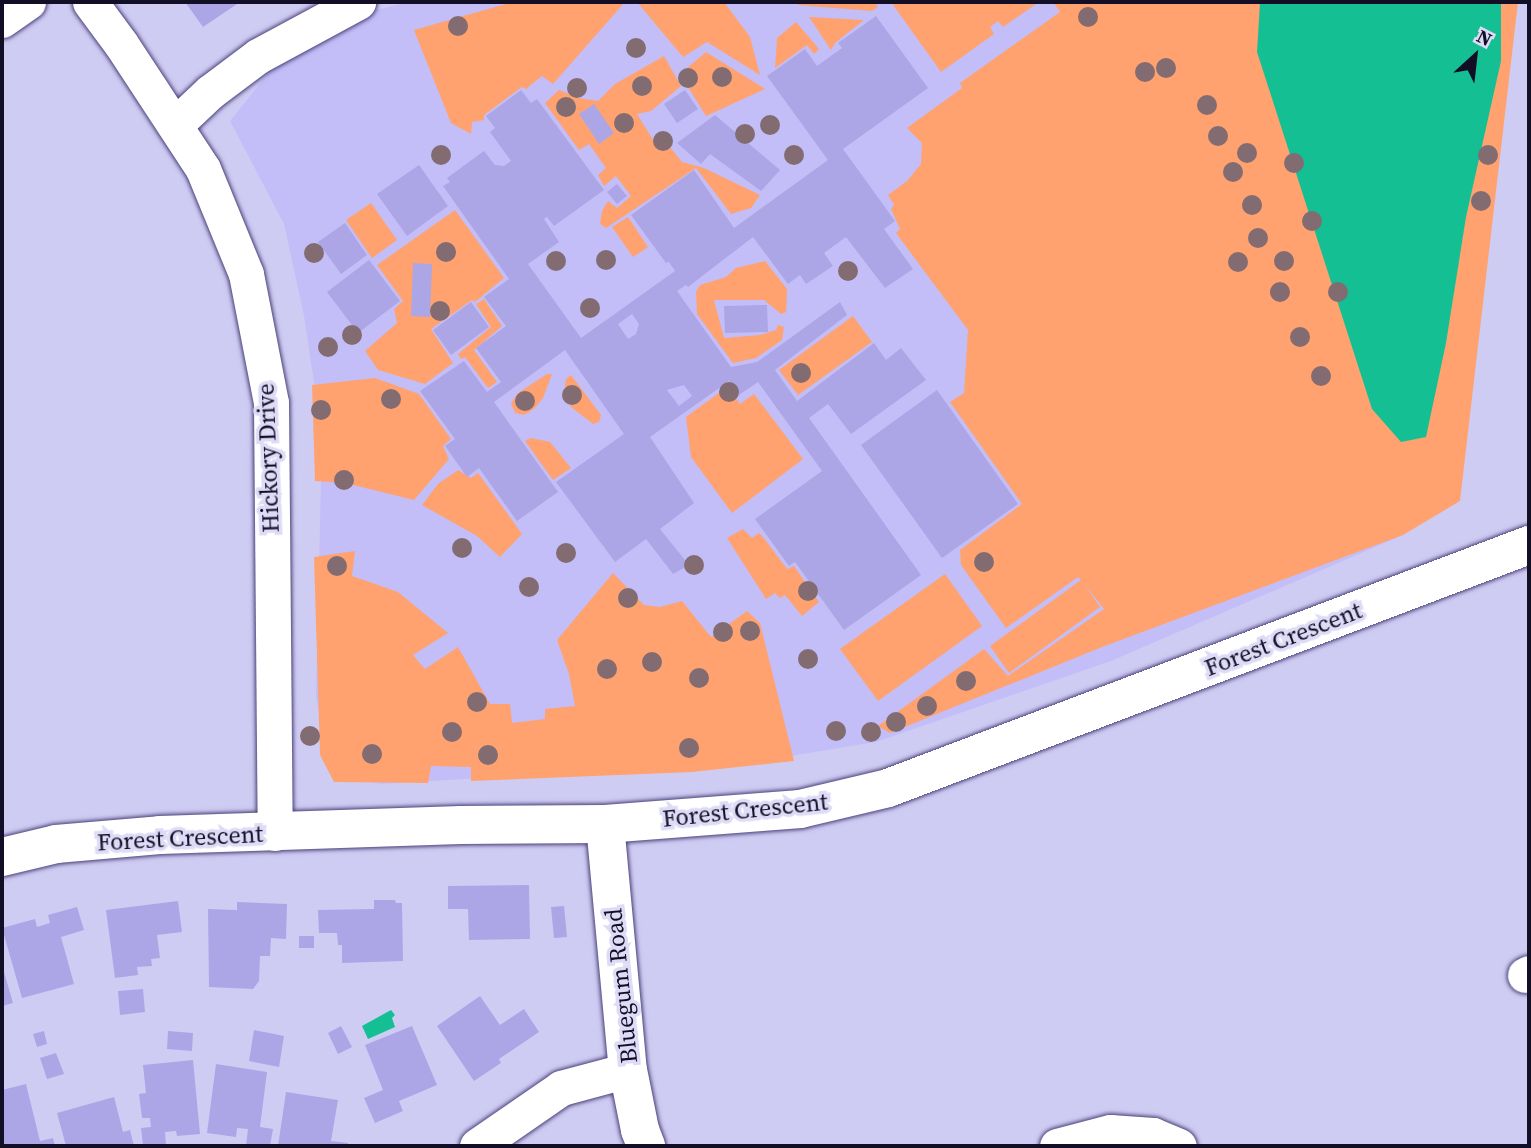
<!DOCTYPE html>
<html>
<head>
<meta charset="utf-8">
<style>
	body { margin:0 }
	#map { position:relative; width:1531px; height:1148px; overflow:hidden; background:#cfccf4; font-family:"Source Serif 4",serif }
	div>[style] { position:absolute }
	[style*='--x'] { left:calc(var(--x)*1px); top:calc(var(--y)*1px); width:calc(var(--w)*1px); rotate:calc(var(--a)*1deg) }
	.built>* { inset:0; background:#c3bef8 }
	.green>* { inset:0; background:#ffa26f }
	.water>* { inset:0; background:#14bf94 }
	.building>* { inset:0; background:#aca6e6 }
	.roads { filter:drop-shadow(0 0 2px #4a427a) drop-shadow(0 0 2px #4a427a) }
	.street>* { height:35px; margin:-17.5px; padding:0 17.5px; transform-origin:17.5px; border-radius:17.5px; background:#fff }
	.secondary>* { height:38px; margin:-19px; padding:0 19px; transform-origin:19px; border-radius:19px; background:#fff }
	.trees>* { width:20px; height:20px; margin:-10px; border-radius:50%; background:#836c71 }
	span { translate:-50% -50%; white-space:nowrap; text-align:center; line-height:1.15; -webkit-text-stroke:7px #dddbf6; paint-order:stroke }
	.street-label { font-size:24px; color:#120e25 }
	.frame { position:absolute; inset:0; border:4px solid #120e25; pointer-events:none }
	.north { position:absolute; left:1440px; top:21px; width:70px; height:70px; -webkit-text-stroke:5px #dddbf6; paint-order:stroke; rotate:27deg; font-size:19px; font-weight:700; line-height:28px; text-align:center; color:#120e25 }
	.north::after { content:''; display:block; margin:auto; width:24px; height:32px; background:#120e25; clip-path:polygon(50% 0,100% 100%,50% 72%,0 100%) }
</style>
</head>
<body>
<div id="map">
	<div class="built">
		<i style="clip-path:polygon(409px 2px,1053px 2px,1084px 47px,1248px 36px,1403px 535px,1111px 661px,876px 742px,760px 761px,499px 777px,381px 784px,331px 774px,316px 696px,322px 436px,304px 316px,284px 224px,230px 121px,274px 66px,364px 13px)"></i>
	</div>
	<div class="green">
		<i style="clip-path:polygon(513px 2px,625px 2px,553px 84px,542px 76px,526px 89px,522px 87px,484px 115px,484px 120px,472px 122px,471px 134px,451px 123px,414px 30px)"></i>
		<i style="clip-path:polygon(637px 2px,724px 2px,750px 37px,760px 75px,707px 42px,683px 57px)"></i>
		<i style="clip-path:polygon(795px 2px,875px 2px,878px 7px,872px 11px,798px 5px)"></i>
		<i style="clip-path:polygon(891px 2px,1039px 2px,1003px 27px,998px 21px,990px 27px,994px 34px,941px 72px)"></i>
		<i style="clip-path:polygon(1053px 2px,1518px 2px,1460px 501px,1403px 535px,1102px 647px,890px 733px,878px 726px,984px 649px,1008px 676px,1104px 609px,1084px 584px,1100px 607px,1009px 673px,990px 646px,1081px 580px,1078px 577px,1006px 628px,961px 565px,960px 550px,1022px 504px,950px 402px,964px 393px,968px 330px,896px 233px,900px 229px,891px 209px,894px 205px,888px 195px,907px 181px,921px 164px,922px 143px,907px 128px,962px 88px,960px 83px,1060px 12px)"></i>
		<i style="clip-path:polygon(809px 17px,864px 20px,835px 43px,831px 50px)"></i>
		<i style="clip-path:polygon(796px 22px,819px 49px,814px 54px,807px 45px,775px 68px,777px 38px)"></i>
		<i style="clip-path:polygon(706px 52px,765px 89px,706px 116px,680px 74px)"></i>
		<i style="clip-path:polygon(664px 56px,681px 86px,651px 111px,637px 114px,660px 151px,669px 146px,682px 162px,704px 168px,760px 195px,751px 208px,731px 214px,696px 168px,606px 228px,600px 224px,602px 211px,608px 201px,617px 208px,631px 196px,616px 176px,604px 186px,598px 175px,606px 168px,589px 144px,579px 150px,545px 103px,559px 90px,579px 98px,598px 101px,615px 84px)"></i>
		<i style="clip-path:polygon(371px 203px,397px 240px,372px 258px,346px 220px)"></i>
		<i style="clip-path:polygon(455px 210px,504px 278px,475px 302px,472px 300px,431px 329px,453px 363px,425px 384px,378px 370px,365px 351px,397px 323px,394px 309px,403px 301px,377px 265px)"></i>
		<i style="clip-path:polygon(628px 217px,648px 247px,633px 257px,612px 227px)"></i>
		<i style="clip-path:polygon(765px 261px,787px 289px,786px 312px,781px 314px,764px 300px,714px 300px,724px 338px,760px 335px,776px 330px,778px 325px,784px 327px,782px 340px,756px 358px,733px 363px,697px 314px,696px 292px,700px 285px,726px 277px,736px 268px)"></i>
		<i style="clip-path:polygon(484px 299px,502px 326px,474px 350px,497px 382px,488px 388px,465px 357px,461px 359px,458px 354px,491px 327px,476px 304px)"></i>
		<i style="clip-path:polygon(853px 316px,872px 342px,798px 395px,779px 370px)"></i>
		<i style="clip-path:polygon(547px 374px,552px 374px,543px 398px,534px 409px,524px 415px,515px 413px,511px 403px,518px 393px)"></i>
		<i style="clip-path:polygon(571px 375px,601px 415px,599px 422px,593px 424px,571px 407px,566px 397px,565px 385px,566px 379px)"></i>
		<i style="clip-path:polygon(375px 378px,419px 394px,451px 439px,443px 446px,449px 459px,414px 500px,345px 483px,315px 481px,312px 385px)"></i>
		<i style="clip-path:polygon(727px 387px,740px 404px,754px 394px,803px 459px,732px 513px,691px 457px,686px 417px)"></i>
		<i style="clip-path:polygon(531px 438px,550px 442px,571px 468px,553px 480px,525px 441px)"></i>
		<i style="clip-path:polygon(458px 470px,471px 478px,478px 473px,522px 534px,500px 557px,477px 536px,422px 505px,438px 484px)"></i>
		<i style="clip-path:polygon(743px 529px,752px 538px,759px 533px,763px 537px,787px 569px,794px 566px,819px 602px,802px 616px,785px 595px,780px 598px,775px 593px,766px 599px,727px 538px)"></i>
		<i style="clip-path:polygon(355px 551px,352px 576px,398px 592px,448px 633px,413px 655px,425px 669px,458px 647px,490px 704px,510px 704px,512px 723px,545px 719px,545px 709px,575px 706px,569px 674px,557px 640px,613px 573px,644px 605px,660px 607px,682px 601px,711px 637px,747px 611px,760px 623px,794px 761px,692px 772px,471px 781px,471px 767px,431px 766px,428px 783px,334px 782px,320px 755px,314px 557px)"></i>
		<i style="clip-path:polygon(945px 574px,982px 626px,878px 701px,840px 649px)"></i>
	</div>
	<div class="water">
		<i style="clip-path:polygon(1260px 2px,1501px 2px,1501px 61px,1466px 217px,1446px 343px,1426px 437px,1401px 442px,1372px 409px,1257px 52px)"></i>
		<i style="clip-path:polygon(391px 1010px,395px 1015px,392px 1018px,395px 1027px,368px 1039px,362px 1026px)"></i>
	</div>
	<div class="building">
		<i style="clip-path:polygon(185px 2px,240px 2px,203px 27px)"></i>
		<i style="clip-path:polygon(evenodd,876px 16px,928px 88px,843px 149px,895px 221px,884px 229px,913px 269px,885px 288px,846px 237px,824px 253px,833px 266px,806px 284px,800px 275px,788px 284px,753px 237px,688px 287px,686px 285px,677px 291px,731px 367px,757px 362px,840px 302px,847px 315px,775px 370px,797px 401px,874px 343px,886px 360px,901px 348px,926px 380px,851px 434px,828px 404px,809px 418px,921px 575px,844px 630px,795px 562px,789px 566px,755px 519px,822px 471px,758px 382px,739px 395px,729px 381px,650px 437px,694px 503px,660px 529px,689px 565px,673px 574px,646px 539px,615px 562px,556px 482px,624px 434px,565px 350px,494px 402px,558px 492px,517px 521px,479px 468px,467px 477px,445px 446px,455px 439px,420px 391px,464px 361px,487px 392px,501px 382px,476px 348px,506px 326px,484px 297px,509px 279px,443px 186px,450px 182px,447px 178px,484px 151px,495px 165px,504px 166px,511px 161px,490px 132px,495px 128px,486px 116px,521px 90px,531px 103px,537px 99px,604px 190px,554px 226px,547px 217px,544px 219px,559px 242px,528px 264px,581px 338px,675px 271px,669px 262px,666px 263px,631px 215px,694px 170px,734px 228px,828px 160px,767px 76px,805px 49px,817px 66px,842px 48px,838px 43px,876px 16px,632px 314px,639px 324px,636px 334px,628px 339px,618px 324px,632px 314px,876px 16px,684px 385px,692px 396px,679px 406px,667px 390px,684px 385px)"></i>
		<i style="clip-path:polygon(685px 90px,698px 109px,677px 123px,664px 104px)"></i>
		<i style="clip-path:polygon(594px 104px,614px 133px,599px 144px,579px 114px)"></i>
		<i style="clip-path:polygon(715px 115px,780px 170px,761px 191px,710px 154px,701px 164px,677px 143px)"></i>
		<i style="clip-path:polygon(419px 165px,448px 206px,407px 236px,377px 194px)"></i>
		<i style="clip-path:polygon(617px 184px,627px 196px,617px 204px,607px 192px)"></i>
		<i style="clip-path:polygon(345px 223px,367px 255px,341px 274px,318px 242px)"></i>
		<i style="clip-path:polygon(369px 260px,400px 301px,358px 333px,327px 292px)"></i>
		<i style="clip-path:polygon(413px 263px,432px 264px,430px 317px,411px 316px)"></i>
		<i style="clip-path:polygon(471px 302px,489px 327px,451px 355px,433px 330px)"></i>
		<i style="clip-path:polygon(767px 305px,768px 332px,725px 333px,724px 306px)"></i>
		<i style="clip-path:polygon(937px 390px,1018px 504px,942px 558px,861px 445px)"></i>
		<i style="clip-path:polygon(529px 885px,530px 939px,469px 940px,468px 909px,448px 909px,448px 886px)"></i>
		<i style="clip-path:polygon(374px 900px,395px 900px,396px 903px,402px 903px,403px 961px,342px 963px,342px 945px,338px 945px,337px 933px,319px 933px,318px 910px,374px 909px)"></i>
		<i style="clip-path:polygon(178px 901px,182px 932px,157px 935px,160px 958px,151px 959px,152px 966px,137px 967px,138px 975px,115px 978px,106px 910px)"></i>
		<i style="clip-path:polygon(237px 902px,287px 904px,286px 939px,271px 938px,270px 956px,260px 956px,259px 981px,253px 989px,209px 987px,208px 909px,237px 910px)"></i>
		<i style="clip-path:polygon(564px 906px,567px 937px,554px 938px,551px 907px)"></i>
		<i style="clip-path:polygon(77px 907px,84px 930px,61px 937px,74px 984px,22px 998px,2px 928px,35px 919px,37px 927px,50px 923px,48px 915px)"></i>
		<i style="clip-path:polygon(299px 936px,314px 936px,314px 948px,299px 948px)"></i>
		<i style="clip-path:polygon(2px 965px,13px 1003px,2px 1006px)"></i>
		<i style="clip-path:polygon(143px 989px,145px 1012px,120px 1015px,118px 991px)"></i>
		<i style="clip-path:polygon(480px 996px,500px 1025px,524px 1009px,539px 1032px,499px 1059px,501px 1063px,474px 1081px,437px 1026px)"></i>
		<i style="clip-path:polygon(341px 1026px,352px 1047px,338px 1054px,328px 1033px)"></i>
		<i style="clip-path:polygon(412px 1026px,437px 1085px,399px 1101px,403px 1111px,375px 1123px,364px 1098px,383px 1090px,365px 1045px)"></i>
		<i style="clip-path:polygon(254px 1030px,284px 1036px,279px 1067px,249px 1061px)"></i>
		<i style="clip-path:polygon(44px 1031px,47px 1044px,37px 1047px,33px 1034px)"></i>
		<i style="clip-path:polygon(168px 1031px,193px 1033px,192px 1051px,167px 1049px)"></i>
		<i style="clip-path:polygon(56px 1053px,64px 1074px,47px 1079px,40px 1058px)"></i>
		<i style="clip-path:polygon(193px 1060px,200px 1134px,177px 1136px,176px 1131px,165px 1132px,166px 1146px,143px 1146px,141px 1128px,151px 1127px,150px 1118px,142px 1118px,139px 1094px,146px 1093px,143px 1065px)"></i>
		<i style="clip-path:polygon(216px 1064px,267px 1072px,260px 1127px,273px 1129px,270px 1146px,246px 1146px,248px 1129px,237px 1128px,236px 1137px,207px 1133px)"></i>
		<i style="clip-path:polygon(26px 1084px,40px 1141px,53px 1138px,55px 1146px,2px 1146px,2px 1090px)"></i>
		<i style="clip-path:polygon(286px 1092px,338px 1100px,331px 1141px,348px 1143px,348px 1146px,278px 1146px)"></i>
		<i style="clip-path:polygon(114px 1097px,123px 1132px,130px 1130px,134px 1146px,66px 1146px,57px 1113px)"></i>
	</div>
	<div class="roads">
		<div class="street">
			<i style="--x:90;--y:2;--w:52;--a:53.6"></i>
			<i style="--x:121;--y:44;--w:149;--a:56.7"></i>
			<i style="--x:203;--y:169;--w:113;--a:67.7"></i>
			<i style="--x:246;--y:274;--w:131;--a:79"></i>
			<i style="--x:271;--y:403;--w:430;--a:89.5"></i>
			<i style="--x:2;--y:20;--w:32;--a:-35"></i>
			<i style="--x:176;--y:124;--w:47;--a:-43.3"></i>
			<i style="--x:210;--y:92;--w:60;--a:-36.9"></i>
			<i style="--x:258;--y:56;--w:114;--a:-28.4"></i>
			<i style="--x:1525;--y:975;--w:4;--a:-27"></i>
			<i style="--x:477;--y:1146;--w:102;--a:-34.6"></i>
			<i style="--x:561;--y:1088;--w:69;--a:-15"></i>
			<i style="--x:1057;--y:1146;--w:55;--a:-14.8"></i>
			<i style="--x:1110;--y:1132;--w:43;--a:4"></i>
			<i style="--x:1153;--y:1135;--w:28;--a:23"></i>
		</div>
		<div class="secondary">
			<i style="--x:605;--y:824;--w:247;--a:84.7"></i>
			<i style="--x:628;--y:1070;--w:61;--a:78.7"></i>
			<i style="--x:640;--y:1130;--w:17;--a:69"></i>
			<i style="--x:2;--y:857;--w:56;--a:-13.5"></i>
			<i style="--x:56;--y:844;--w:104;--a:-4.9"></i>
			<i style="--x:160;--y:835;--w:301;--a:-1.9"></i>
			<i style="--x:461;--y:825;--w:144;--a:-0.4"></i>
			<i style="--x:605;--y:824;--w:196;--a:-4.4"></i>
			<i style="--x:800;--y:809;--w:90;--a:-13.4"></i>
			<i style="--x:888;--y:788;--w:686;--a:-20.76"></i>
		</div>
	</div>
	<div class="trees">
		<i style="left:1088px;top:17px"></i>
		<i style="left:458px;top:26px"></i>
		<i style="left:636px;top:48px"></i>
		<i style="left:1166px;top:68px"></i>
		<i style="left:1145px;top:72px"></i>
		<i style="left:722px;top:77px"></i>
		<i style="left:688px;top:78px"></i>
		<i style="left:642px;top:86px"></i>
		<i style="left:577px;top:88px"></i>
		<i style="left:1207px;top:105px"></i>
		<i style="left:566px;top:107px"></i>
		<i style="left:624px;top:123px"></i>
		<i style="left:770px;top:125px"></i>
		<i style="left:745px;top:134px"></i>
		<i style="left:1218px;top:136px"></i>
		<i style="left:663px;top:141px"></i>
		<i style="left:1247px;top:153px"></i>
		<i style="left:441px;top:155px"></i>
		<i style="left:794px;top:155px"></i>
		<i style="left:1488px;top:155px"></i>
		<i style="left:1294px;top:163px"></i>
		<i style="left:1233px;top:172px"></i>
		<i style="left:1481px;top:201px"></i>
		<i style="left:1252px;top:205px"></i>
		<i style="left:1312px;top:221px"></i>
		<i style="left:1258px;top:238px"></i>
		<i style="left:446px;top:252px"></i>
		<i style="left:314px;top:253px"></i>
		<i style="left:606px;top:260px"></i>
		<i style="left:556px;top:261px"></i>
		<i style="left:1284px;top:261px"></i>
		<i style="left:1238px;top:262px"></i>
		<i style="left:848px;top:271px"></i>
		<i style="left:1280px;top:292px"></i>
		<i style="left:1338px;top:292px"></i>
		<i style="left:590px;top:308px"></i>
		<i style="left:440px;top:311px"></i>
		<i style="left:352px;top:335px"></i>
		<i style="left:1300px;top:337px"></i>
		<i style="left:328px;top:347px"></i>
		<i style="left:801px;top:373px"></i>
		<i style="left:1321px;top:376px"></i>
		<i style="left:729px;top:392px"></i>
		<i style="left:572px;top:395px"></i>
		<i style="left:391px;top:399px"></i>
		<i style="left:525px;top:401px"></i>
		<i style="left:321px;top:410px"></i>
		<i style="left:344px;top:480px"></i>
		<i style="left:462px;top:548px"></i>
		<i style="left:566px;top:553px"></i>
		<i style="left:984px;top:562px"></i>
		<i style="left:694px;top:565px"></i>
		<i style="left:337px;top:566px"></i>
		<i style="left:529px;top:587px"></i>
		<i style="left:808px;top:591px"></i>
		<i style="left:628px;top:598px"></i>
		<i style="left:750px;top:631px"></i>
		<i style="left:723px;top:632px"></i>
		<i style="left:808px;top:659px"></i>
		<i style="left:652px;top:662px"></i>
		<i style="left:607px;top:669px"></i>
		<i style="left:699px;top:678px"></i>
		<i style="left:966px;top:681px"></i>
		<i style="left:477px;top:702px"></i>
		<i style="left:927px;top:706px"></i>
		<i style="left:896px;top:722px"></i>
		<i style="left:836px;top:731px"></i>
		<i style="left:452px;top:732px"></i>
		<i style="left:871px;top:732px"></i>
		<i style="left:310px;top:736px"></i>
		<i style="left:689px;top:748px"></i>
		<i style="left:372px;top:754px"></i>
		<i style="left:488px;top:755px"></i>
	</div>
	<div class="street-label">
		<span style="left:268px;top:458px;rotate:-92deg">Hickory Drive</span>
		<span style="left:1283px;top:639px;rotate:-21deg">Forest Crescent</span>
		<span style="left:745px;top:810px;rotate:-6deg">Forest Crescent</span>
		<span style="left:180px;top:838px;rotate:-3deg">Forest Crescent</span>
		<span style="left:621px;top:986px;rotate:-96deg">Bluegum Road</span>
	</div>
	<div class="frame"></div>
	<div class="north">N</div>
</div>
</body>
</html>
